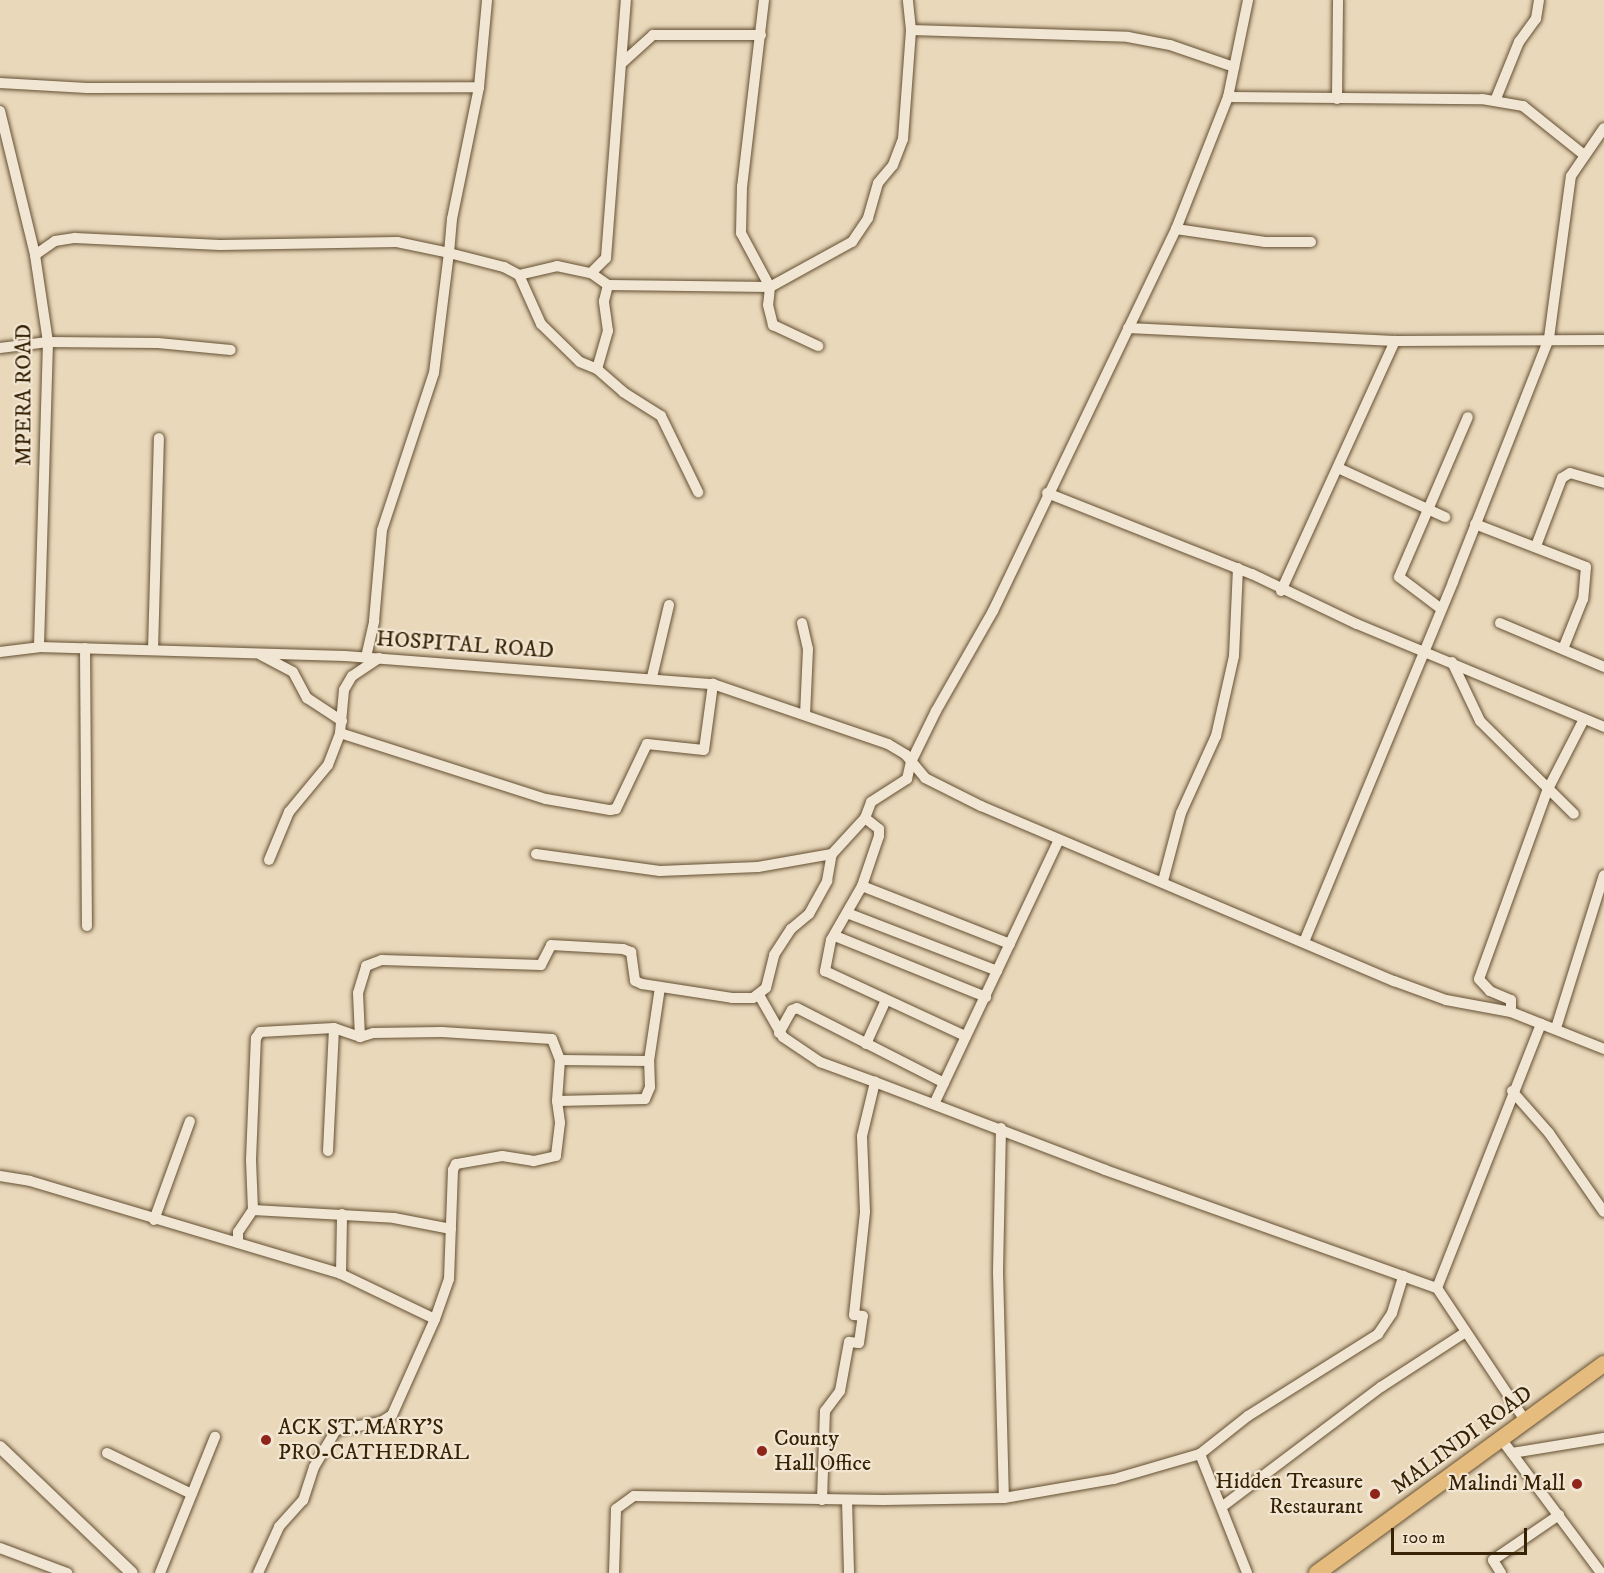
<!DOCTYPE html>
<html>
<head>
<meta charset="utf-8">
<style>
	body { margin:0 }
	#map { position:relative; width:1604px; height:1573px; overflow:hidden; background:#ead8bb; font-family:"IM FELL DW Pica",serif }
	div>[style] { position:absolute }
	[style*='--x'] { left:calc(var(--x)*1px); top:calc(var(--y)*1px); width:calc(var(--w)*1px); rotate:calc(var(--a)*1deg) }
	.roads { filter:drop-shadow(0 0 2px #645032) drop-shadow(0 0 2px #645032) }
	.minor>* { height:10px; margin:-5px; padding:0 5px; transform-origin:5px; border-radius:5px; background:#f1e6d3 }
	.tertiary>* { height:12px; margin:-6px; padding:0 6px; transform-origin:6px; border-radius:6px; background:#f1e6d3 }
	.trunk>* { height:16px; margin:-8px; padding:0 8px; transform-origin:8px; border-radius:8px; background:#e5bc7e }
	.dots>* { width:16px; height:16px; translate:-50% -50%; box-sizing:border-box; border:3px solid #f1e6d3; border-radius:50% }
	span { translate:-50% -50%; white-space:nowrap; text-align:center; line-height:1.15; -webkit-text-stroke:4.5px #f1e6d3; paint-order:stroke }
	.street-label { font-size:22px; color:#372204 }
	.poi-label { font-size:22px; color:#372204 }
	.left { translate:0 -50%; text-align:left }
	.right { translate:-100% -50%; text-align:right }
	.scale { position:absolute; left:1391px; top:1528px; width:136px; height:27px; box-sizing:border-box; border:3px solid #372204; border-top:0; padding-left:8px; font-size:18px; line-height:21px; white-space:nowrap; color:#372204; -webkit-text-stroke:4px #f1e6d3; paint-order:stroke }
</style>
</head>
<body>
<div id="map">
	<div class="roads">
		<div class="minor">
			<i style="--x:764;--y:0;--w:187;--a:96.7"></i>
			<i style="--x:742;--y:186;--w:47;--a:91.2"></i>
			<i style="--x:741;--y:233;--w:61;--a:61.8"></i>
			<i style="--x:770;--y:287;--w:18;--a:96"></i>
			<i style="--x:768;--y:305;--w:21;--a:76"></i>
			<i style="--x:773;--y:325;--w:50;--a:25"></i>
			<i style="--x:911;--y:30;--w:217;--a:1.8"></i>
			<i style="--x:1128;--y:37;--w:43;--a:10.8"></i>
			<i style="--x:1170;--y:45;--w:68;--a:19"></i>
			<i style="--x:622;--y:63;--w:42;--a:-42.1"></i>
			<i style="--x:653;--y:35;--w:108;--a:0"></i>
			<i style="--x:0;--y:83;--w:87;--a:3.3"></i>
			<i style="--x:87;--y:88;--w:392;--a:-0.1"></i>
			<i style="--x:1228;--y:97;--w:254;--a:0.5"></i>
			<i style="--x:1482;--y:99;--w:42;--a:9.7"></i>
			<i style="--x:1523;--y:106;--w:77;--a:38.7"></i>
			<i style="--x:1337;--y:99;--w:99;--a:-89.4"></i>
			<i style="--x:1495;--y:101;--w:64;--a:-67.9"></i>
			<i style="--x:1519;--y:42;--w:29;--a:-54"></i>
			<i style="--x:1536;--y:19;--w:19;--a:-81"></i>
			<i style="--x:0;--y:111;--w:148;--a:76.3"></i>
			<i style="--x:35;--y:255;--w:88;--a:81.5"></i>
			<i style="--x:48;--y:342;--w:305;--a:91.7"></i>
			<i style="--x:1176;--y:229;--w:90;--a:8.3"></i>
			<i style="--x:1265;--y:242;--w:46;--a:0"></i>
			<i style="--x:35;--y:255;--w:24;--a:-35"></i>
			<i style="--x:55;--y:241;--w:20;--a:-9"></i>
			<i style="--x:75;--y:238;--w:145;--a:2.8"></i>
			<i style="--x:220;--y:245;--w:177;--a:-1"></i>
			<i style="--x:397;--y:242;--w:53;--a:11.9"></i>
			<i style="--x:449;--y:253;--w:34;--a:-85"></i>
			<i style="--x:452;--y:219;--w:135;--a:-78.4"></i>
			<i style="--x:479;--y:87;--w:87;--a:-84.7"></i>
			<i style="--x:591;--y:273;--w:21;--a:35"></i>
			<i style="--x:608;--y:285;--w:162;--a:0.7"></i>
			<i style="--x:770;--y:287;--w:94;--a:-28.8"></i>
			<i style="--x:852;--y:242;--w:29;--a:-56"></i>
			<i style="--x:868;--y:218;--w:36;--a:-74"></i>
			<i style="--x:878;--y:183;--w:23;--a:-50"></i>
			<i style="--x:893;--y:165;--w:28;--a:-69"></i>
			<i style="--x:903;--y:139;--w:109;--a:-85.8"></i>
			<i style="--x:911;--y:30;--w:30;--a:-96"></i>
			<i style="--x:519;--y:275;--w:54;--a:65.8"></i>
			<i style="--x:541;--y:324;--w:54;--a:44.3"></i>
			<i style="--x:580;--y:362;--w:18;--a:22"></i>
			<i style="--x:597;--y:369;--w:35;--a:41"></i>
			<i style="--x:623;--y:392;--w:45;--a:32.3"></i>
			<i style="--x:661;--y:416;--w:85;--a:64"></i>
			<i style="--x:1128;--y:328;--w:267;--a:2.8"></i>
			<i style="--x:1395;--y:341;--w:209;--a:-0.3"></i>
			<i style="--x:0;--y:348;--w:48;--a:-7.1"></i>
			<i style="--x:48;--y:342;--w:110;--a:0.5"></i>
			<i style="--x:158;--y:343;--w:73;--a:5.5"></i>
			<i style="--x:597;--y:369;--w:40;--a:-74"></i>
			<i style="--x:608;--y:331;--w:30;--a:-98"></i>
			<i style="--x:604;--y:301;--w:16;--a:-76"></i>
			<i style="--x:1338;--y:468;--w:118;--a:24.6"></i>
			<i style="--x:1047;--y:493;--w:220;--a:21.6"></i>
			<i style="--x:1252;--y:574;--w:116;--a:25.5"></i>
			<i style="--x:1357;--y:624;--w:268;--a:22.6"></i>
			<i style="--x:1475;--y:524;--w:119;--a:21.2"></i>
			<i style="--x:1586;--y:567;--w:32;--a:95"></i>
			<i style="--x:1583;--y:599;--w:54;--a:111.8"></i>
			<i style="--x:1536;--y:546;--w:73;--a:-69.1"></i>
			<i style="--x:1562;--y:478;--w:9;--a:-32"></i>
			<i style="--x:1570;--y:473;--w:35;--a:16"></i>
			<i style="--x:1281;--y:591;--w:275;--a:-65.5"></i>
			<i style="--x:1440;--y:608;--w:51;--a:-142.9"></i>
			<i style="--x:1399;--y:577;--w:174;--a:-66.7"></i>
			<i style="--x:802;--y:623;--w:27;--a:77"></i>
			<i style="--x:808;--y:649;--w:65;--a:92.6"></i>
			<i style="--x:1500;--y:623;--w:113;--a:22.9"></i>
			<i style="--x:85;--y:648;--w:278;--a:89.6"></i>
			<i style="--x:153;--y:650;--w:212;--a:-88.4"></i>
			<i style="--x:0;--y:652;--w:39;--a:-7"></i>
			<i style="--x:39;--y:647;--w:306;--a:1.7"></i>
			<i style="--x:345;--y:656;--w:369;--a:4.4"></i>
			<i style="--x:713;--y:684;--w:185;--a:18.9"></i>
			<i style="--x:888;--y:744;--w:21;--a:31"></i>
			<i style="--x:906;--y:755;--w:30;--a:50"></i>
			<i style="--x:925;--y:778;--w:63;--a:26.6"></i>
			<i style="--x:981;--y:806;--w:449;--a:23"></i>
			<i style="--x:1394;--y:981;--w:55;--a:20.1"></i>
			<i style="--x:1446;--y:1000;--w:66;--a:10.5"></i>
			<i style="--x:1511;--y:1012;--w:100;--a:21.7"></i>
			<i style="--x:261;--y:655;--w:36;--a:28"></i>
			<i style="--x:293;--y:672;--w:30;--a:62"></i>
			<i style="--x:307;--y:698;--w:42;--a:33.3"></i>
			<i style="--x:366;--y:657;--w:37;--a:-77"></i>
			<i style="--x:374;--y:621;--w:91;--a:-85"></i>
			<i style="--x:382;--y:530;--w:165;--a:-71.7"></i>
			<i style="--x:434;--y:373;--w:121;--a:-82.9"></i>
			<i style="--x:449;--y:253;--w:57;--a:14.3"></i>
			<i style="--x:504;--y:267;--w:17;--a:28"></i>
			<i style="--x:519;--y:275;--w:39;--a:-13"></i>
			<i style="--x:557;--y:266;--w:35;--a:12"></i>
			<i style="--x:591;--y:273;--w:21;--a:-45"></i>
			<i style="--x:606;--y:258;--w:259;--a:-85.6"></i>
			<i style="--x:379;--y:658;--w:32;--a:146"></i>
			<i style="--x:352;--y:676;--w:16;--a:120"></i>
			<i style="--x:344;--y:690;--w:43;--a:95.3"></i>
			<i style="--x:340;--y:733;--w:216;--a:17.8"></i>
			<i style="--x:546;--y:799;--w:65;--a:9.8"></i>
			<i style="--x:610;--y:810;--w:6;--a:-9"></i>
			<i style="--x:616;--y:809;--w:72;--a:-64.5"></i>
			<i style="--x:647;--y:744;--w:57;--a:6"></i>
			<i style="--x:704;--y:750;--w:67;--a:-82.2"></i>
			<i style="--x:1452;--y:662;--w:65;--a:64.6"></i>
			<i style="--x:1480;--y:721;--w:132;--a:44.7"></i>
			<i style="--x:652;--y:677;--w:74;--a:-76.7"></i>
			<i style="--x:865;--y:818;--w:18;--a:38"></i>
			<i style="--x:879;--y:829;--w:7;--a:90"></i>
			<i style="--x:879;--y:836;--w:53;--a:108.8"></i>
			<i style="--x:862;--y:886;--w:62;--a:119.9"></i>
			<i style="--x:831;--y:940;--w:32;--a:101"></i>
			<i style="--x:825;--y:971;--w:154;--a:24.9"></i>
			<i style="--x:536;--y:854;--w:125;--a:7.8"></i>
			<i style="--x:660;--y:871;--w:98;--a:-2.3"></i>
			<i style="--x:758;--y:867;--w:75;--a:-10"></i>
			<i style="--x:269;--y:860;--w:52;--a:-67.4"></i>
			<i style="--x:289;--y:812;--w:61;--a:-50.3"></i>
			<i style="--x:328;--y:765;--w:34;--a:-69"></i>
			<i style="--x:1163;--y:881;--w:70;--a:-75.2"></i>
			<i style="--x:1181;--y:813;--w:85;--a:-65.6"></i>
			<i style="--x:1216;--y:736;--w:82;--a:-77.3"></i>
			<i style="--x:1234;--y:656;--w:88;--a:-87.4"></i>
			<i style="--x:862;--y:886;--w:159;--a:21.4"></i>
			<i style="--x:847;--y:913;--w:161;--a:21.1"></i>
			<i style="--x:835;--y:936;--w:163;--a:22"></i>
			<i style="--x:1304;--y:942;--w:390;--a:-67.5"></i>
			<i style="--x:1453;--y:582;--w:262;--a:-68.5"></i>
			<i style="--x:1549;--y:338;--w:163;--a:-82.3"></i>
			<i style="--x:1571;--y:176;--w:58;--a:-55.5"></i>
			<i style="--x:759;--y:995;--w:48;--a:60.3"></i>
			<i style="--x:783;--y:1037;--w:45;--a:34"></i>
			<i style="--x:820;--y:1062;--w:59;--a:20"></i>
			<i style="--x:1511;--y:1012;--w:12;--a:-90"></i>
			<i style="--x:1511;--y:1000;--w:23;--a:-157"></i>
			<i style="--x:1490;--y:991;--w:16;--a:-133"></i>
			<i style="--x:1479;--y:979;--w:200;--a:-70.1"></i>
			<i style="--x:1547;--y:791;--w:81;--a:-62.8"></i>
			<i style="--x:1556;--y:1028;--w:160;--a:-72.6"></i>
			<i style="--x:779;--y:1033;--w:26;--a:-61"></i>
			<i style="--x:792;--y:1010;--w:5;--a:-22"></i>
			<i style="--x:797;--y:1008;--w:165;--a:27"></i>
			<i style="--x:360;--y:1037;--w:44;--a:-92.6"></i>
			<i style="--x:358;--y:993;--w:28;--a:-73"></i>
			<i style="--x:366;--y:966;--w:17;--a:-21"></i>
			<i style="--x:382;--y:960;--w:159;--a:1.8"></i>
			<i style="--x:541;--y:965;--w:22;--a:-63"></i>
			<i style="--x:551;--y:945;--w:72;--a:3.2"></i>
			<i style="--x:623;--y:949;--w:9;--a:21"></i>
			<i style="--x:631;--y:952;--w:29;--a:82"></i>
			<i style="--x:635;--y:981;--w:8;--a:23"></i>
			<i style="--x:642;--y:984;--w:91;--a:8.8"></i>
			<i style="--x:732;--y:998;--w:21;--a:0"></i>
			<i style="--x:753;--y:998;--w:16;--a:-38"></i>
			<i style="--x:766;--y:988;--w:34;--a:-76"></i>
			<i style="--x:774;--y:955;--w:31;--a:-57"></i>
			<i style="--x:791;--y:929;--w:23;--a:-40"></i>
			<i style="--x:809;--y:914;--w:38;--a:-61"></i>
			<i style="--x:827;--y:881;--w:27;--a:-80"></i>
			<i style="--x:832;--y:854;--w:49;--a:-47.5"></i>
			<i style="--x:865;--y:818;--w:17;--a:-69"></i>
			<i style="--x:871;--y:802;--w:43;--a:-32.6"></i>
			<i style="--x:907;--y:779;--w:17;--a:-77"></i>
			<i style="--x:911;--y:762;--w:57;--a:-63.9"></i>
			<i style="--x:936;--y:711;--w:115;--a:-60.3"></i>
			<i style="--x:993;--y:611;--w:424;--a:-64.4"></i>
			<i style="--x:1176;--y:229;--w:142;--a:-68.5"></i>
			<i style="--x:1228;--y:97;--w:99;--a:-78.3"></i>
			<i style="--x:866;--y:1044;--w:48;--a:-65.6"></i>
			<i style="--x:560;--y:1060;--w:89;--a:0.6"></i>
			<i style="--x:1512;--y:1091;--w:56;--a:48.6"></i>
			<i style="--x:1549;--y:1133;--w:96;--a:55.2"></i>
			<i style="--x:557;--y:1101;--w:88;--a:-1.3"></i>
			<i style="--x:645;--y:1099;--w:13;--a:-67"></i>
			<i style="--x:650;--y:1087;--w:26;--a:-92"></i>
			<i style="--x:649;--y:1061;--w:75;--a:-81.5"></i>
			<i style="--x:934;--y:1104;--w:290;--a:-64.7"></i>
			<i style="--x:1001;--y:1128;--w:144;--a:91.2"></i>
			<i style="--x:998;--y:1272;--w:226;--a:88.5"></i>
			<i style="--x:328;--y:1151;--w:123;--a:-87.2"></i>
			<i style="--x:0;--y:1176;--w:30;--a:9"></i>
			<i style="--x:30;--y:1181;--w:325;--a:16.6"></i>
			<i style="--x:341;--y:1274;--w:104;--a:25.6"></i>
			<i style="--x:435;--y:1319;--w:105;--a:114.1"></i>
			<i style="--x:392;--y:1415;--w:13;--a:148"></i>
			<i style="--x:381;--y:1422;--w:46;--a:169.9"></i>
			<i style="--x:336;--y:1430;--w:43;--a:120.7"></i>
			<i style="--x:314;--y:1467;--w:35;--a:108"></i>
			<i style="--x:303;--y:1500;--w:36;--a:132"></i>
			<i style="--x:279;--y:1527;--w:51;--a:114.5"></i>
			<i style="--x:253;--y:1210;--w:50;--a:-92.3"></i>
			<i style="--x:251;--y:1160;--w:122;--a:-87.7"></i>
			<i style="--x:256;--y:1038;--w:7;--a:-56"></i>
			<i style="--x:260;--y:1032;--w:74;--a:-3.1"></i>
			<i style="--x:334;--y:1028;--w:28;--a:19"></i>
			<i style="--x:360;--y:1037;--w:14;--a:-17"></i>
			<i style="--x:373;--y:1033;--w:69;--a:-0.8"></i>
			<i style="--x:442;--y:1032;--w:110;--a:3.6"></i>
			<i style="--x:552;--y:1039;--w:22;--a:69"></i>
			<i style="--x:560;--y:1060;--w:41;--a:94.2"></i>
			<i style="--x:557;--y:1101;--w:22;--a:82"></i>
			<i style="--x:560;--y:1123;--w:33;--a:97"></i>
			<i style="--x:556;--y:1156;--w:23;--a:167"></i>
			<i style="--x:534;--y:1161;--w:32;--a:-171"></i>
			<i style="--x:502;--y:1156;--w:47;--a:170.1"></i>
			<i style="--x:456;--y:1164;--w:7;--a:117"></i>
			<i style="--x:453;--y:1170;--w:109;--a:92.1"></i>
			<i style="--x:449;--y:1279;--w:42;--a:109.3"></i>
			<i style="--x:154;--y:1220;--w:105;--a:-70"></i>
			<i style="--x:238;--y:1243;--w:11;--a:-90"></i>
			<i style="--x:238;--y:1232;--w:27;--a:-56"></i>
			<i style="--x:253;--y:1210;--w:141;--a:3.2"></i>
			<i style="--x:394;--y:1218;--w:58;--a:10.9"></i>
			<i style="--x:341;--y:1274;--w:60;--a:-89"></i>
			<i style="--x:1437;--y:1288;--w:284;--a:-68.5"></i>
			<i style="--x:1502;--y:1440;--w:166;--a:53.3"></i>
			<i style="--x:107;--y:1453;--w:94;--a:25.8"></i>
			<i style="--x:1512;--y:1453;--w:93;--a:-9.3"></i>
			<i style="--x:1200;--y:1454;--w:128;--a:68.4"></i>
			<i style="--x:822;--y:1500;--w:89;--a:-88.1"></i>
			<i style="--x:825;--y:1411;--w:25;--a:-53"></i>
			<i style="--x:840;--y:1391;--w:50;--a:-79.6"></i>
			<i style="--x:849;--y:1342;--w:10;--a:6"></i>
			<i style="--x:859;--y:1343;--w:27;--a:-82"></i>
			<i style="--x:863;--y:1316;--w:9;--a:-174"></i>
			<i style="--x:854;--y:1315;--w:104;--a:-83.9"></i>
			<i style="--x:865;--y:1212;--w:76;--a:-92.3"></i>
			<i style="--x:862;--y:1136;--w:56;--a:-76.5"></i>
			<i style="--x:875;--y:1082;--w:246;--a:20.9"></i>
			<i style="--x:1105;--y:1170;--w:352;--a:19.6"></i>
			<i style="--x:1437;--y:1288;--w:161;--a:56.4"></i>
			<i style="--x:847;--y:1500;--w:73;--a:88.4"></i>
			<i style="--x:1223;--y:1506;--w:198;--a:-37"></i>
			<i style="--x:1381;--y:1387;--w:99;--a:-33"></i>
			<i style="--x:0;--y:1548;--w:72;--a:20.5"></i>
			<i style="--x:160;--y:1573;--w:147;--a:-68"></i>
			<i style="--x:614;--y:1573;--w:64;--a:-88.2"></i>
			<i style="--x:616;--y:1509;--w:22;--a:-36"></i>
			<i style="--x:634;--y:1496;--w:249;--a:0.9"></i>
			<i style="--x:883;--y:1500;--w:121;--a:-0.9"></i>
			<i style="--x:1004;--y:1498;--w:112;--a:-9.8"></i>
			<i style="--x:1114;--y:1479;--w:90;--a:-16.2"></i>
			<i style="--x:1200;--y:1454;--w:61;--a:-38.4"></i>
			<i style="--x:1248;--y:1416;--w:154;--a:-32.2"></i>
			<i style="--x:1378;--y:1334;--w:25;--a:-56"></i>
			<i style="--x:1392;--y:1313;--w:39;--a:-73"></i>
			<i style="--x:1501;--y:1573;--w:15;--a:-122"></i>
			<i style="--x:1493;--y:1560;--w:80;--a:-34.3"></i>
		</div>
		<div class="tertiary">
			<i style="--x:0;--y:1447;--w:182;--a:43.7"></i>
		</div>
		<div class="trunk">
			<i style="--x:1317;--y:1573;--w:355;--a:-36.1"></i>
		</div>
	</div>
	<div class="dots">
		<i style="left:266px;top:1440px;background:#8f2418"></i>
		<i style="left:762px;top:1451px;background:#8f2418"></i>
		<i style="left:1577px;top:1484px;background:#8f2418"></i>
		<i style="left:1375px;top:1494px;background:#8f2418"></i>
	</div>
	<div class="street-label">
		<span style="left:24px;top:395px;rotate:-90deg">MPERA ROAD</span>
		<span style="left:465px;top:645px;rotate:4deg">HOSPITAL ROAD</span>
		<span style="left:1462px;top:1440px;rotate:-36deg">MALINDI ROAD</span>
	</div>
	<div class="poi-label">
		<span class="left" style="left:278px;top:1440px">ACK ST. MARY'S<br>PRO-CATHEDRAL</span>
		<span class="left" style="left:774px;top:1451px">County<br>Hall Office</span>
		<span class="right" style="left:1363px;top:1494px">Hidden Treasure<br>Restaurant</span>
		<span class="right" style="left:1565px;top:1484px">Malindi Mall</span>
	</div>
	<div class="scale">100 m</div>
</div>
</body>
</html>
